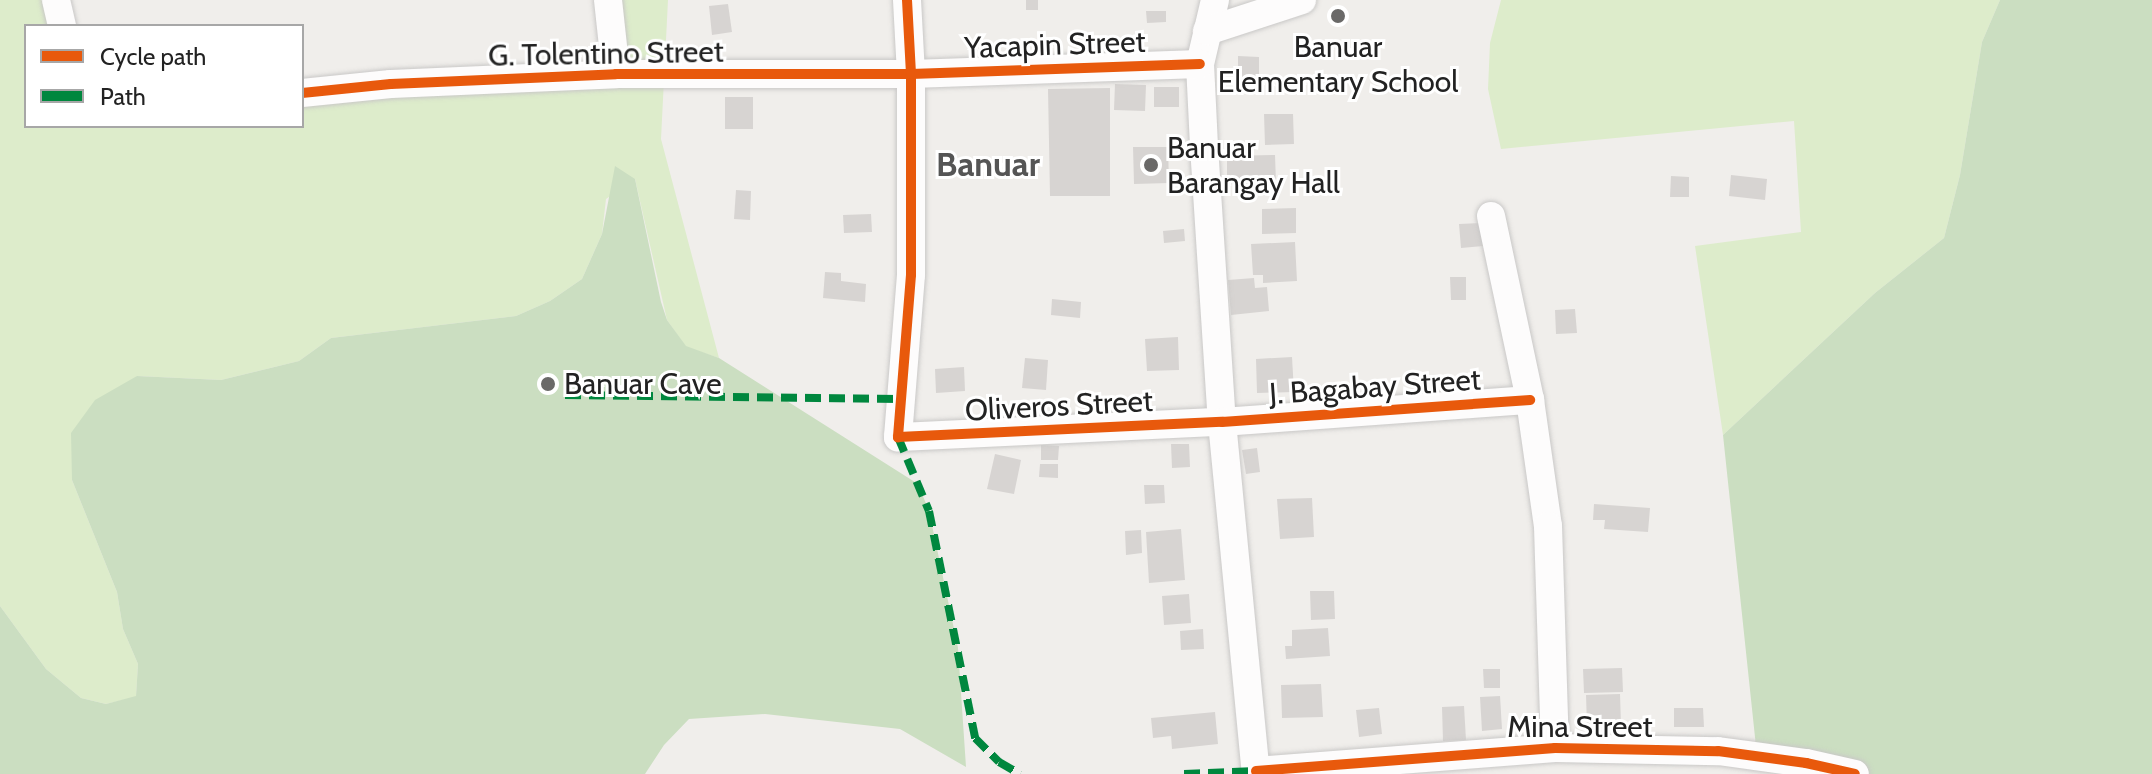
<!DOCTYPE html>
<html>
<head>
<meta charset="utf-8">
<style>
	body { margin:0 }
	#map { position:relative; width:2152px; height:774px; overflow:hidden; background:#f0eeeb; font-family:Cabin,sans-serif }
	div>[style] { position:absolute }
	[style*='--x'] { left:calc(var(--x)*1px); top:calc(var(--y)*1px); width:calc(var(--w)*1px); rotate:calc(var(--a)*1deg) }
	.grass>* { inset:0; background:#ddeccb }
	.forest>* { inset:0; background:#cbdec1 }
	.building>* { inset:0; background:#d7d4d2 }
	.roads { filter:drop-shadow(0 0 2px #c9c8c7) drop-shadow(0 0 2px #c9c8c7) }
	.minor>* { height:28px; margin:-14px; padding:0 14px; transform-origin:14px; border-radius:14px; background:#fdfcfc }
	.quiet>* { height:8px; margin-top:-4px; transform-origin:0; background:repeating-linear-gradient(90deg,#00873e 0 16px,transparent 0 24px) }
	.cycleway>* { height:10px; margin:-5px; padding:0 5px; transform-origin:5px; border-radius:5px; background:#e8590c }
	.dots>* { width:22px; height:22px; translate:-50% -50%; box-sizing:border-box; border:4px solid #fff; border-radius:50% }
	span { translate:-50% -50%; white-space:nowrap; text-align:center; line-height:1.15; -webkit-text-stroke:6px #fff; paint-order:stroke }
	.street-label { font-size:30px; color:#222 }
	.poi-label { font-size:30px; color:#222 }
	.left { translate:0 -50%; text-align:left }
	.quarter-label { font-size:34px; color:#555; font-weight:700 }
	.legend { position:absolute; left:24px; top:24px; width:280px; height:104px; box-sizing:border-box; background:#fff; border:2px solid #a7a7a7; margin:0; padding:10px 14px; list-style:none; font-size:24px; color:#222 }
	.legend li { display:flex; align-items:center; gap:16px; height:40px }
	.legend b { width:40px; border:2px solid #a7a7a7 }
</style>
</head>
<body>
<div id="map">
	<div class="grass">
		<i style="clip-path:polygon(0 0,56px 0,62px 26px,26px 26px,26px 126px,302px 126px,302px 93px,616px 74px,608px 0,668px 0,661px 139px,719px 358px,686px 347px,667px 320px,635px 179px,606px 199px,602px 234px,582px 279px,550px 301px,516px 316px,331px 338px,299px 361px,221px 380px,137px 376px,72px 480px,117px 592px,123px 629px,138px 664px,136px 697px,106px 704px,81px 698px,46px 669px,0 606px)"></i>
		<i style="clip-path:polygon(1501px 0,2000px 0,1982px 42px,1960px 175px,1944px 238px,1875px 293px,1723px 435px,1695px 246px,1801px 232px,1794px 121px,1501px 149px,1488px 89px,1490px 43px)"></i>
	</div>
	<div class="forest">
		<i style="clip-path:polygon(2000px 0,2152px 0,2152px 774px,1855px 774px,1757px 756px,1723px 435px,1875px 293px,1944px 238px,1960px 175px,1982px 42px)"></i>
		<i style="clip-path:polygon(615px 166px,635px 179px,661px 302px,667px 320px,686px 346px,719px 358px,918px 484px,929px 511px,958px 648px,966px 767px,900px 729px,765px 714px,689px 719px,664px 745px,645px 774px,0 774px,0 606px,46px 669px,81px 698px,106px 704px,136px 696px,138px 664px,123px 629px,117px 592px,72px 480px,71px 433px,95px 400px,137px 376px,221px 380px,299px 361px,331px 338px,516px 316px,550px 301px,582px 279px,602px 234px)"></i>
	</div>
	<div class="building">
		<i style="clip-path:polygon(1026px 0,1038px 0,1038px 10px,1026px 10px)"></i>
		<i style="clip-path:polygon(728px 4px,732px 32px,712px 35px,709px 6px)"></i>
		<i style="clip-path:polygon(1146px 11px,1166px 11px,1166px 22px,1147px 23px)"></i>
		<i style="clip-path:polygon(1238px 56px,1259px 57px,1259px 78px,1238px 78px)"></i>
		<i style="clip-path:polygon(1115px 84px,1146px 85px,1145px 111px,1114px 110px)"></i>
		<i style="clip-path:polygon(1154px 87px,1179px 87px,1179px 107px,1154px 107px)"></i>
		<i style="clip-path:polygon(1110px 88px,1110px 196px,1050px 196px,1048px 89px)"></i>
		<i style="clip-path:polygon(725px 97px,753px 97px,753px 129px,725px 129px)"></i>
		<i style="clip-path:polygon(1264px 114px,1293px 114px,1294px 144px,1265px 145px)"></i>
		<i style="clip-path:polygon(1133px 147px,1168px 147px,1169px 183px,1134px 184px)"></i>
		<i style="clip-path:polygon(1275px 155px,1276px 183px,1227px 184px,1227px 156px)"></i>
		<i style="clip-path:polygon(1731px 175px,1767px 179px,1765px 200px,1729px 196px)"></i>
		<i style="clip-path:polygon(1671px 176px,1689px 177px,1689px 197px,1670px 197px)"></i>
		<i style="clip-path:polygon(736px 190px,751px 191px,750px 220px,734px 219px)"></i>
		<i style="clip-path:polygon(1296px 208px,1296px 233px,1262px 234px,1262px 209px)"></i>
		<i style="clip-path:polygon(871px 214px,872px 232px,844px 233px,843px 215px)"></i>
		<i style="clip-path:polygon(1481px 223px,1483px 246px,1461px 248px,1459px 224px)"></i>
		<i style="clip-path:polygon(1184px 229px,1185px 241px,1164px 243px,1163px 231px)"></i>
		<i style="clip-path:polygon(1295px 242px,1297px 281px,1263px 283px,1263px 275px,1253px 275px,1251px 244px)"></i>
		<i style="clip-path:polygon(825px 272px,841px 273px,841px 281px,866px 284px,865px 302px,823px 298px)"></i>
		<i style="clip-path:polygon(1450px 277px,1466px 277px,1466px 300px,1451px 300px)"></i>
		<i style="clip-path:polygon(1254px 278px,1255px 288px,1267px 287px,1269px 311px,1231px 315px,1228px 280px)"></i>
		<i style="clip-path:polygon(1052px 299px,1081px 302px,1080px 318px,1051px 315px)"></i>
		<i style="clip-path:polygon(1575px 309px,1577px 333px,1556px 334px,1555px 310px)"></i>
		<i style="clip-path:polygon(1178px 337px,1179px 370px,1147px 371px,1145px 339px)"></i>
		<i style="clip-path:polygon(1292px 357px,1294px 392px,1257px 393px,1256px 359px)"></i>
		<i style="clip-path:polygon(1025px 358px,1048px 360px,1046px 390px,1022px 388px)"></i>
		<i style="clip-path:polygon(964px 367px,965px 391px,936px 393px,935px 369px)"></i>
		<i style="clip-path:polygon(1171px 444px,1189px 444px,1190px 467px,1172px 468px)"></i>
		<i style="clip-path:polygon(1041px 445px,1059px 446px,1058px 460px,1041px 460px)"></i>
		<i style="clip-path:polygon(1257px 448px,1260px 472px,1246px 474px,1242px 450px)"></i>
		<i style="clip-path:polygon(995px 454px,1021px 460px,1014px 494px,987px 489px)"></i>
		<i style="clip-path:polygon(1040px 464px,1058px 464px,1058px 478px,1039px 477px)"></i>
		<i style="clip-path:polygon(1144px 485px,1164px 485px,1165px 503px,1145px 504px)"></i>
		<i style="clip-path:polygon(1312px 498px,1314px 537px,1280px 539px,1277px 499px)"></i>
		<i style="clip-path:polygon(1594px 504px,1650px 508px,1648px 532px,1604px 529px,1605px 520px,1593px 520px)"></i>
		<i style="clip-path:polygon(1181px 529px,1185px 580px,1149px 583px,1146px 532px)"></i>
		<i style="clip-path:polygon(1141px 530px,1142px 553px,1126px 555px,1125px 531px)"></i>
		<i style="clip-path:polygon(1310px 591px,1334px 591px,1335px 619px,1311px 620px)"></i>
		<i style="clip-path:polygon(1189px 594px,1191px 623px,1164px 625px,1162px 596px)"></i>
		<i style="clip-path:polygon(1328px 628px,1330px 656px,1286px 659px,1285px 646px,1292px 646px,1292px 630px)"></i>
		<i style="clip-path:polygon(1203px 629px,1204px 649px,1181px 650px,1180px 631px)"></i>
		<i style="clip-path:polygon(1622px 668px,1623px 692px,1584px 693px,1583px 669px)"></i>
		<i style="clip-path:polygon(1483px 669px,1500px 669px,1500px 688px,1484px 688px)"></i>
		<i style="clip-path:polygon(1321px 684px,1323px 717px,1282px 718px,1281px 685px)"></i>
		<i style="clip-path:polygon(1620px 694px,1621px 725px,1587px 727px,1586px 695px)"></i>
		<i style="clip-path:polygon(1500px 696px,1502px 729px,1482px 731px,1480px 697px)"></i>
		<i style="clip-path:polygon(1464px 706px,1466px 740px,1443px 741px,1442px 707px)"></i>
		<i style="clip-path:polygon(1379px 708px,1382px 734px,1359px 737px,1356px 710px)"></i>
		<i style="clip-path:polygon(1674px 708px,1703px 708px,1704px 727px,1674px 727px)"></i>
		<i style="clip-path:polygon(1215px 712px,1218px 744px,1172px 749px,1171px 736px,1153px 738px,1151px 718px)"></i>
	</div>
	<div class="roads">
		<div class="minor">
			<i style="--x:56;--y:0;--w:27;--a:77"></i>
			<i style="--x:608;--y:0;--w:74;--a:83.8"></i>
			<i style="--x:907;--y:0;--w:74;--a:86.9"></i>
			<i style="--x:911;--y:74;--w:201;--a:90"></i>
			<i style="--x:911;--y:275;--w:163;--a:94.6"></i>
			<i style="--x:898;--y:437;--w:324;--a:-2.7"></i>
			<i style="--x:1222;--y:422;--w:309;--a:-4.1"></i>
			<i style="--x:1215;--y:0;--w:66;--a:103.2"></i>
			<i style="--x:1200;--y:64;--w:82;--a:87.2"></i>
			<i style="--x:1204;--y:146;--w:277;--a:86.3"></i>
			<i style="--x:1222;--y:422;--w:354;--a:84.5"></i>
			<i style="--x:1207;--y:31;--w:100;--a:-18.1"></i>
			<i style="--x:302;--y:93;--w:89;--a:-5.8"></i>
			<i style="--x:391;--y:84;--w:225;--a:-2.5"></i>
			<i style="--x:616;--y:74;--w:295;--a:0"></i>
			<i style="--x:911;--y:74;--w:289;--a:-2"></i>
			<i style="--x:1491;--y:216;--w:188;--a:78"></i>
			<i style="--x:1530;--y:400;--w:127;--a:81.9"></i>
			<i style="--x:1548;--y:526;--w:222;--a:88.2"></i>
			<i style="--x:1256;--y:771;--w:300;--a:-4.4"></i>
			<i style="--x:1555;--y:748;--w:163;--a:1.1"></i>
			<i style="--x:1718;--y:751;--w:89;--a:7.8"></i>
			<i style="--x:1806;--y:763;--w:50;--a:12.7"></i>
		</div>
	</div>
	<div class="quiet">
		<i style="--x:565;--y:395;--w:335;--a:0.7"></i>
		<i style="--x:898;--y:437;--w:80;--a:67.3"></i>
		<i style="--x:929;--y:511;--w:232;--a:78.5"></i>
		<i style="--x:975;--y:738;--w:34;--a:45"></i>
		<i style="--x:999;--y:762;--w:24;--a:30"></i>
		<i style="--x:1184;--y:774;--w:72;--a:-2.4"></i>
	</div>
	<div class="cycleway">
		<i style="--x:907;--y:0;--w:74;--a:86.9"></i>
		<i style="--x:911;--y:74;--w:201;--a:90"></i>
		<i style="--x:911;--y:275;--w:163;--a:94.6"></i>
		<i style="--x:898;--y:437;--w:324;--a:-2.7"></i>
		<i style="--x:1222;--y:422;--w:309;--a:-4.1"></i>
		<i style="--x:302;--y:93;--w:89;--a:-5.8"></i>
		<i style="--x:391;--y:84;--w:225;--a:-2.5"></i>
		<i style="--x:616;--y:74;--w:295;--a:0"></i>
		<i style="--x:911;--y:74;--w:289;--a:-2"></i>
		<i style="--x:1256;--y:771;--w:300;--a:-4.4"></i>
		<i style="--x:1555;--y:748;--w:163;--a:1.1"></i>
		<i style="--x:1718;--y:751;--w:89;--a:7.8"></i>
		<i style="--x:1806;--y:763;--w:50;--a:12.7"></i>
	</div>
	<div class="dots">
		<i style="left:1338px;top:16px;background:#6a6968"></i>
		<i style="left:1151px;top:165px;background:#6a6968"></i>
		<i style="left:548px;top:384px;background:#6a6968"></i>
	</div>
	<div class="street-label">
		<span style="left:1055px;top:45px;rotate:-2deg">Yacapin Street</span>
		<span style="left:606px;top:54px;rotate:-1deg">G. Tolentino Street</span>
		<span style="left:1375px;top:387px;rotate:-4deg">J. Bagabay Street</span>
		<span style="left:1059px;top:406px;rotate:-3deg">Oliveros Street</span>
		<span style="left:1580px;top:727px">Mina Street</span>
	</div>
	<div class="poi-label">
		<span style="left:1338px;top:64px">Banuar<br>Elementary School</span>
		<span class="left" style="left:1167px;top:165px">Banuar<br>Barangay Hall</span>
		<span class="left" style="left:564px;top:384px">Banuar Cave</span>
	</div>
	<div class="quarter-label">
		<span style="left:988px;top:165px">Banuar</span>
	</div>
	<ul class="legend">
	<li><b style="height:10px;background:#e8590c"></b>Cycle path</li>
	<li><b style="height:10px;background:#00873e"></b>Path</li>
	</ul>
</div>
</body>
</html>
